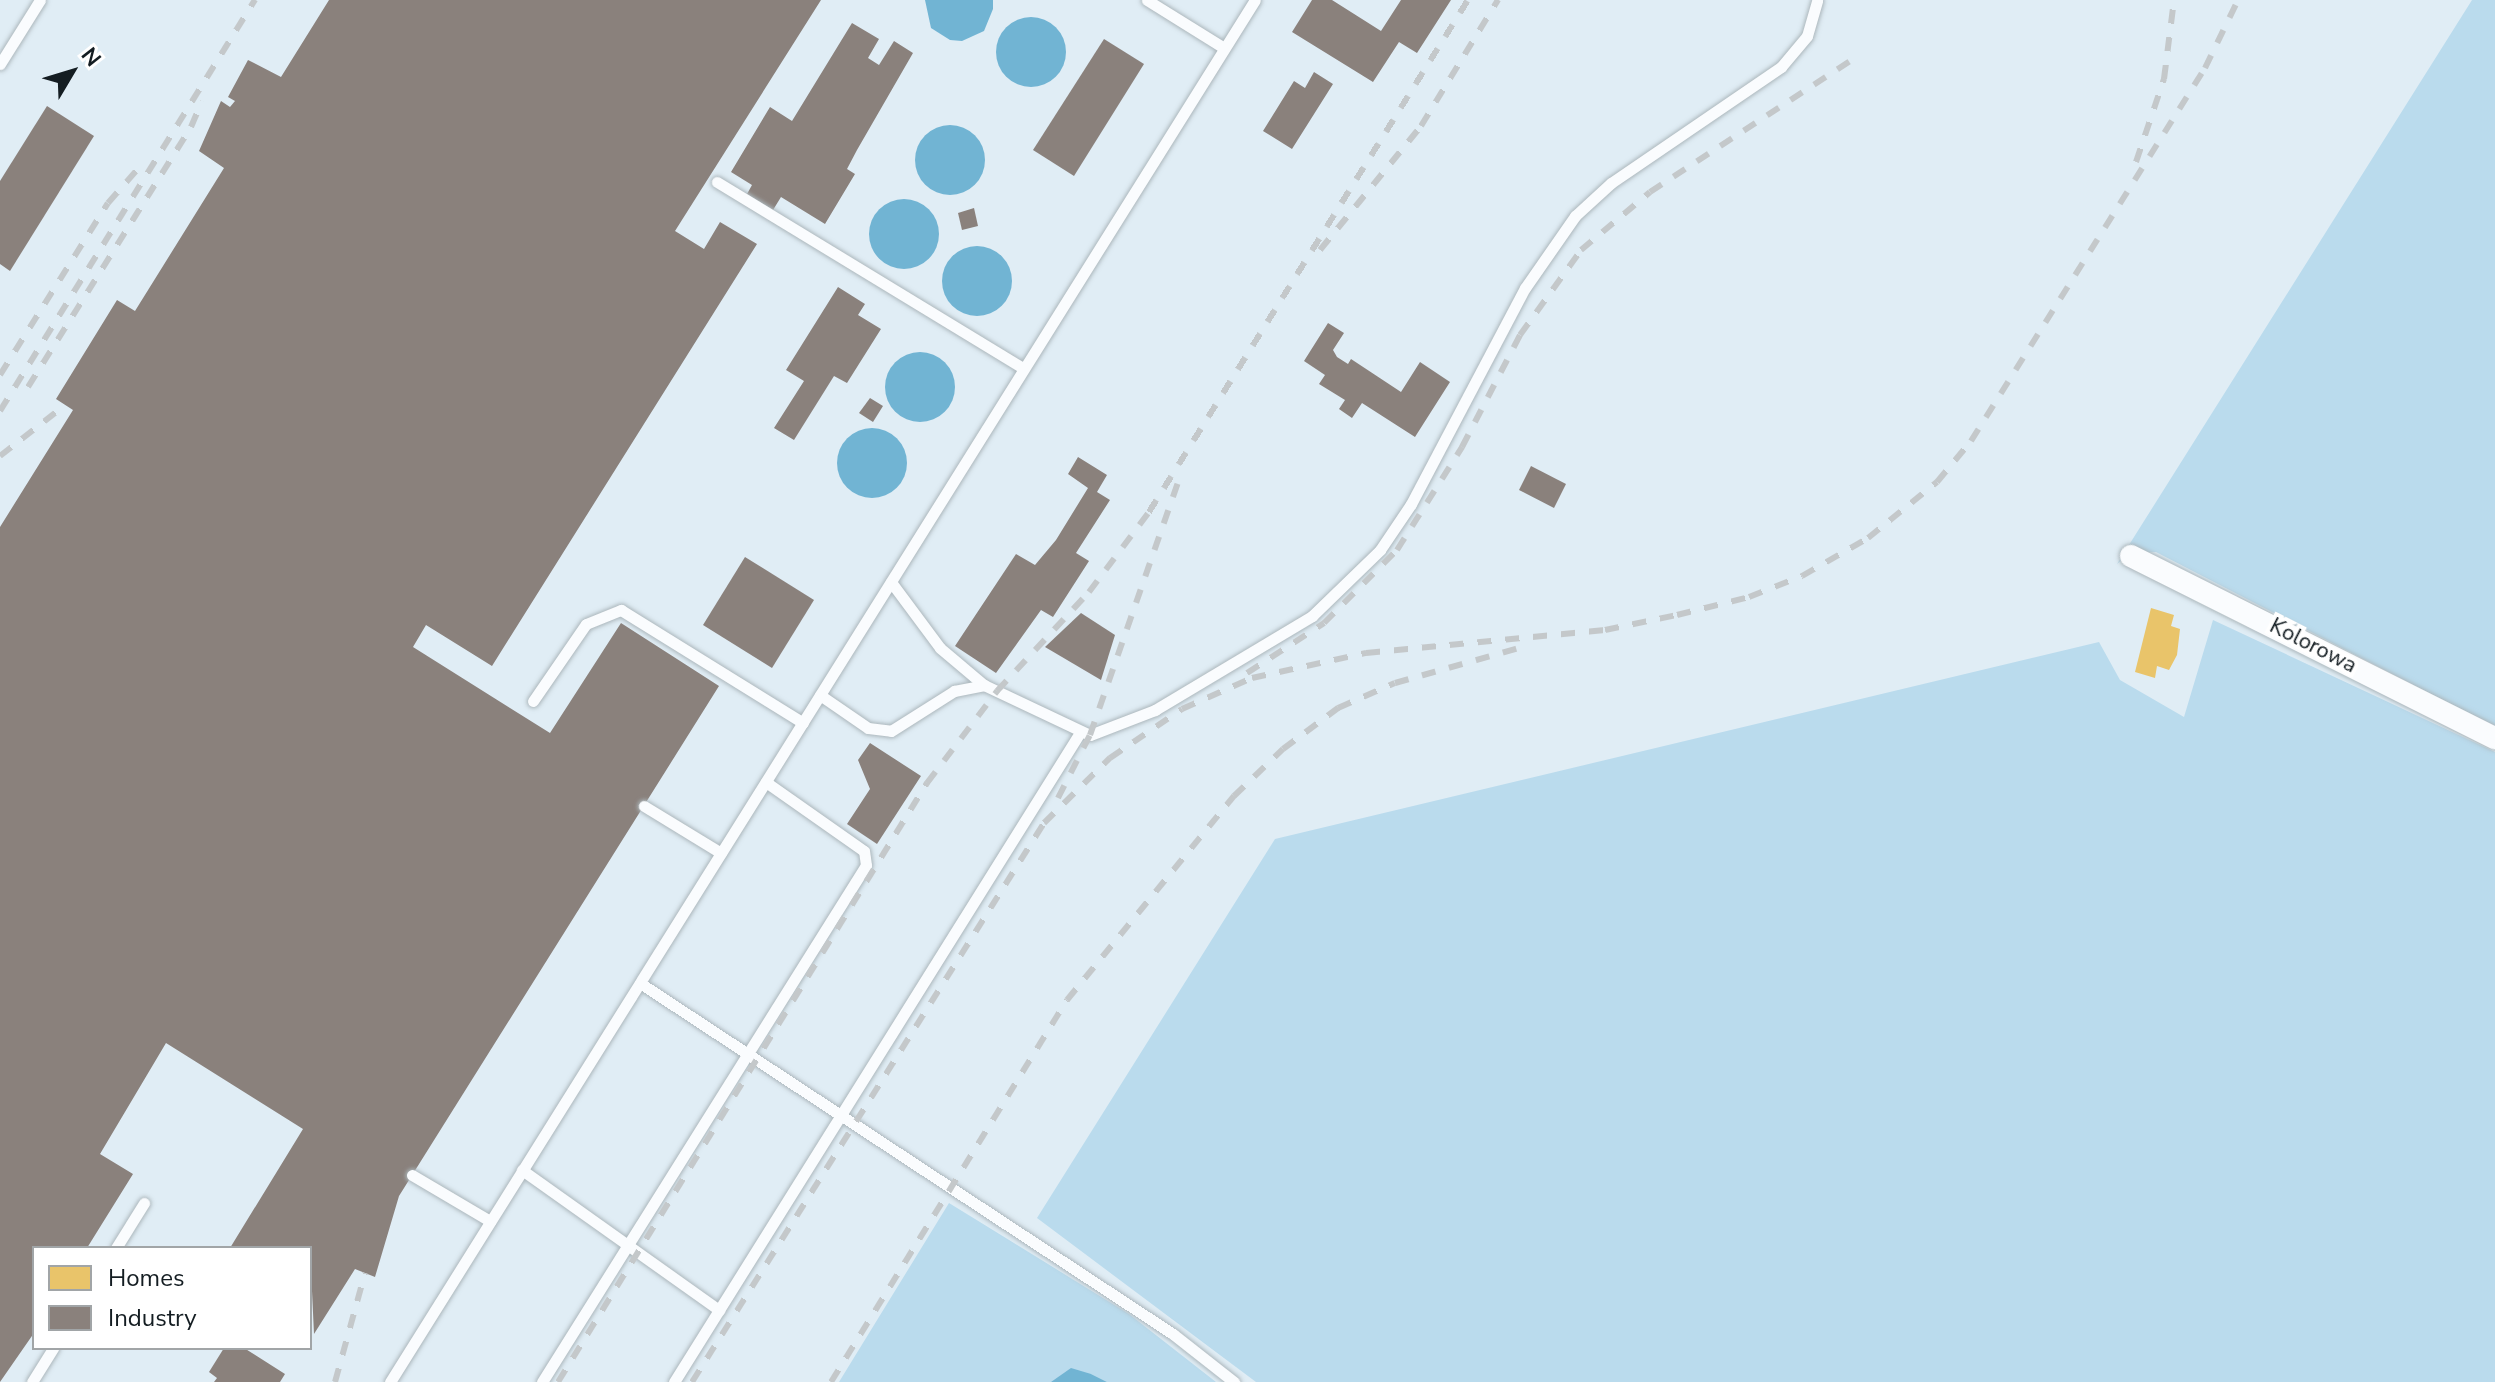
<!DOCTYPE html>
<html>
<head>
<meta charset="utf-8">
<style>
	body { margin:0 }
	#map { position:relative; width:2495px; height:1382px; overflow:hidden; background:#e0edf5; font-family:"Nunito Sans",sans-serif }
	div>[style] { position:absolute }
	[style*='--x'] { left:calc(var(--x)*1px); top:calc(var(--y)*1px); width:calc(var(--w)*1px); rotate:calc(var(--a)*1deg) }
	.green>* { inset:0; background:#badbed }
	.water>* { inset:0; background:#71b4d3 }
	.round { border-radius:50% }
	.homes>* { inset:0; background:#e9c46a }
	.industry>* { inset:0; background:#8a817c }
	.roads { filter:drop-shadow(0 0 2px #acb7bc) drop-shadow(0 0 2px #acb7bc) }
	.service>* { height:11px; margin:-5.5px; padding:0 5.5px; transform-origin:5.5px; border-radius:5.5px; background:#fafcfe }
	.minor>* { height:22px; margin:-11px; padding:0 11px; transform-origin:11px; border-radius:11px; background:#fafcfe }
	.rail>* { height:6px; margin-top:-3px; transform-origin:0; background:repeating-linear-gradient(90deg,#c4c8ca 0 14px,transparent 0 28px) }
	span { translate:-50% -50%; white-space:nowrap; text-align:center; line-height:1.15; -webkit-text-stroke:8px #fff; paint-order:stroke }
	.street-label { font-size:22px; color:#141d22 }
	.legend { position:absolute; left:32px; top:1246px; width:280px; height:104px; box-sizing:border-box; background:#fff; border:2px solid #a1a5a7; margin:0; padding:10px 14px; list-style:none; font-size:24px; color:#141d22 }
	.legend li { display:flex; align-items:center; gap:16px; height:40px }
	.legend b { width:40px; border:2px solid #a1a5a7 }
	.north { position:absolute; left:32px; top:32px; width:80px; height:80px; -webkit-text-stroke:6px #fff; paint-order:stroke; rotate:52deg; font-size:22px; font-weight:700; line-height:32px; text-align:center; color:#141d22 }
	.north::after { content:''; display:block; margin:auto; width:28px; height:36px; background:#141d22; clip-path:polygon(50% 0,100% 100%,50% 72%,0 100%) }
</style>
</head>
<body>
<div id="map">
	<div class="green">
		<i style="clip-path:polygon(2472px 0,2495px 0,2495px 727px,2156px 552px,2131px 553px,2117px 564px)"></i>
		<i style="clip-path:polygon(2213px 620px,2495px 752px,2495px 1382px,1256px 1382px,1037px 1218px,1275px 839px,2099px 642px,2120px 680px,2184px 717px)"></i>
		<i style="clip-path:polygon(949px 1203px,1129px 1314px,1216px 1382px,1107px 1382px,1091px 1374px,1051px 1382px,839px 1382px)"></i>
	</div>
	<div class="water">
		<i style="clip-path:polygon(925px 0,993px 0,993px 9px,984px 31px,962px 41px,950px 40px,931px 28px)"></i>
		<i class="round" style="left:996px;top:17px;width:70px;height:70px"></i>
		<i class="round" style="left:915px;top:125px;width:70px;height:70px"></i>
		<i class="round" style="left:869px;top:199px;width:70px;height:70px"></i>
		<i class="round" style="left:942px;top:246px;width:70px;height:70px"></i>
		<i class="round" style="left:885px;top:352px;width:70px;height:70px"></i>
		<i class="round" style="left:837px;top:428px;width:70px;height:70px"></i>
		<i style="clip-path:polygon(1071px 1368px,1091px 1374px,1107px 1382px,1051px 1382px)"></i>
	</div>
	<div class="homes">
		<i style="clip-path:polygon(2151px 608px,2174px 615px,2171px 626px,2180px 629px,2177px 655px,2169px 670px,2157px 666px,2155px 678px,2135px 672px)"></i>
	</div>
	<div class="industry">
		<i style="clip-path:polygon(329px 0,821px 0,675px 231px,704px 249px,720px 222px,757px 244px,492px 666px,426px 625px,413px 647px,550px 733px,621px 623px,719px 686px,399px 1196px,375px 1277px,355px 1269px,314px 1334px,310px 1248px,230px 1248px,303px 1129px,166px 1043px,100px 1154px,133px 1174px,87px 1248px,34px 1248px,34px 1333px,0 1382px,0 527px,73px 410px,56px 399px,117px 300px,135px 311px,224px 168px,199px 151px,221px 101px,230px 107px,235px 101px,228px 97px,248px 60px,281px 77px)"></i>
		<i style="clip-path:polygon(1312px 0,1332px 0,1381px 31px,1401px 0,1451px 0,1417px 53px,1399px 42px,1373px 82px,1292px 32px)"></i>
		<i style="clip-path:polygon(852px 23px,879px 39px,868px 58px,879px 65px,894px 41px,913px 53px,857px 150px,847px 169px,855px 174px,825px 224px,781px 197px,773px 210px,747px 194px,752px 185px,731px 172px,770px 107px,792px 121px)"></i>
		<i style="clip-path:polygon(1104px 39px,1144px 64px,1074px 176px,1033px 150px)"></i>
		<i style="clip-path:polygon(1314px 72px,1333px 84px,1292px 149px,1263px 131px,1294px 81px,1305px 88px)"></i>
		<i style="clip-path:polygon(47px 106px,94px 136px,10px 271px,0 264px,0 181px)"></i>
		<i style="clip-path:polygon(974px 208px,978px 226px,962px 230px,958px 213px)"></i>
		<i style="clip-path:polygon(838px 287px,865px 304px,858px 315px,881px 329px,847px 383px,834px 376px,794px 440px,774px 428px,804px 381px,786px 370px)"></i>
		<i style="clip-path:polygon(1328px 323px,1344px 333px,1333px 350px,1337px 357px,1348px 364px,1351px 359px,1401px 392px,1420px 362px,1450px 382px,1415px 437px,1362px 403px,1352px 418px,1339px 409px,1345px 400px,1319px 384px,1325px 375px,1304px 361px)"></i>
		<i style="clip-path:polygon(870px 398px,883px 406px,873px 422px,859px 413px)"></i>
		<i style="clip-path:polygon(1078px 457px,1107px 475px,1097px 492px,1110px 500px,1076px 553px,1089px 561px,1053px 617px,1041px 610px,996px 673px,955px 646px,1016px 554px,1035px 565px,1056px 540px,1088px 488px,1068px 474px)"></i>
		<i style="clip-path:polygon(1531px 466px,1566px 484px,1554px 508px,1519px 490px)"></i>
		<i style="clip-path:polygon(745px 557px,814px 600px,772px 668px,703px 625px)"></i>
		<i style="clip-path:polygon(1081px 613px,1115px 635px,1101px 680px,1045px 647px)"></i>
		<i style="clip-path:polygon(870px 743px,921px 776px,877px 844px,847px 824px,870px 789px,858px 760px)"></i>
		<i style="clip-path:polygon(224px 1348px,244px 1348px,285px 1374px,280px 1382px,214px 1382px,217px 1378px,209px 1372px)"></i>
	</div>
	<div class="roads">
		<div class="service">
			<i style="--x:1147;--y:0;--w:91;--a:31.9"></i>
			<i style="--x:0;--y:64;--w:75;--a:-58"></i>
			<i style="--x:717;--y:182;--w:358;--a:31.3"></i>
			<i style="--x:891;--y:582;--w:82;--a:53.4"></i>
			<i style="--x:940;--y:648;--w:57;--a:40.1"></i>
			<i style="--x:820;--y:695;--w:58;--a:34.5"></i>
			<i style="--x:868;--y:728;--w:23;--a:7"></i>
			<i style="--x:891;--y:731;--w:75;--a:-32.4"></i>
			<i style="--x:954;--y:691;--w:31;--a:-11"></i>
			<i style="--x:984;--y:685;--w:117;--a:25.3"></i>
			<i style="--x:1090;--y:735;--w:70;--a:-21"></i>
			<i style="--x:1155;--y:710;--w:183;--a:-30.9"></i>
			<i style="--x:1312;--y:616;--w:95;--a:-44.1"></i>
			<i style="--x:1380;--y:550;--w:55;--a:-56"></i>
			<i style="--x:1411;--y:504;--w:244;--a:-62.2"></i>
			<i style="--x:1525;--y:288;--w:88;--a:-55.2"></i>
			<i style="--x:1575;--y:216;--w:49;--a:-42.5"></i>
			<i style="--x:1611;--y:183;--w:206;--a:-34.3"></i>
			<i style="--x:1781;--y:67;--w:40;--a:-50"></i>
			<i style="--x:1807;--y:36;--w:37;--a:-74"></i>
			<i style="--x:533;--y:701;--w:93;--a:-55.5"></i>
			<i style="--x:586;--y:624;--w:38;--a:-22"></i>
			<i style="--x:621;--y:610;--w:214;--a:31.8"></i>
			<i style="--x:644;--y:806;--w:90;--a:31.4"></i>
			<i style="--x:640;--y:983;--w:638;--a:33.37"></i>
			<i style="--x:1173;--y:1334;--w:78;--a:38.2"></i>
			<i style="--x:522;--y:1170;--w:242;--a:35.4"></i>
			<i style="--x:412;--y:1175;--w:91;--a:30.5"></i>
			<i style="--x:116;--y:1248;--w:53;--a:-58.1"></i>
			<i style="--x:32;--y:1382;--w:40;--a:-58"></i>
			<i style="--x:390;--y:1382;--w:1630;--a:-57.96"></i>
			<i style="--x:542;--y:1382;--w:610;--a:-57.92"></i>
			<i style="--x:866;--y:865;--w:14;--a:-98"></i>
			<i style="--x:864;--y:851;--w:120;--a:-144.9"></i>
			<i style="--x:674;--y:1382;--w:764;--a:-57.99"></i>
		</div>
		<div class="minor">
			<i style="--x:2131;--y:556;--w:407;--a:26.6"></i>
		</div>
	</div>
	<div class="rail">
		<i style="--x:2136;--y:162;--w:88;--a:-71.4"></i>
		<i style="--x:2164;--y:79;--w:80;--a:-82.8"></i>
		<i style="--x:1320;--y:250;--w:160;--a:-50.8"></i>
		<i style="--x:1421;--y:126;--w:148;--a:-58.6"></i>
		<i style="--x:0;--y:375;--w:203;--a:-57.9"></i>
		<i style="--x:108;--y:203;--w:53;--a:-48.8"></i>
		<i style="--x:28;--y:387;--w:307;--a:-57.9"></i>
		<i style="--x:191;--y:127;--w:28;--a:-67"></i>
		<i style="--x:0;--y:411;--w:484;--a:-58.2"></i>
		<i style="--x:0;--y:456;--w:83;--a:-38.1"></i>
		<i style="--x:1247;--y:673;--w:92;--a:-33"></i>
		<i style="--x:1324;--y:623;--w:103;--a:-45"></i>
		<i style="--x:1397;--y:550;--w:122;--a:-57.7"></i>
		<i style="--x:1462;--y:447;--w:126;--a:-62.6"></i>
		<i style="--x:1520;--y:335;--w:105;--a:-54.3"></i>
		<i style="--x:1581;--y:250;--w:90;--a:-40"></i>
		<i style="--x:1650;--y:192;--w:246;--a:-33.2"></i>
		<i style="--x:1058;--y:798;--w:71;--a:-63.1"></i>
		<i style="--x:1090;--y:735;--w:273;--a:-70.8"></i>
		<i style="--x:335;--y:1382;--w:113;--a:-74.6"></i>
		<i style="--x:558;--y:1382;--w:704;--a:-58.37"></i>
		<i style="--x:927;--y:783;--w:116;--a:-52.7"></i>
		<i style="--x:997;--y:691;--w:135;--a:-47.1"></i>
		<i style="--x:1089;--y:592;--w:100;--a:-53.1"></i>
		<i style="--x:1149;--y:512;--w:603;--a:-58.08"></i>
		<i style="--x:692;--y:1382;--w:661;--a:-57.8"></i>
		<i style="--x:1044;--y:823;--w:93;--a:-44.6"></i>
		<i style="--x:1110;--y:758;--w:87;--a:-34.2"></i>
		<i style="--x:1182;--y:709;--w:77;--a:-23.9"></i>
		<i style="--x:1252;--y:678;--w:117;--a:-12.4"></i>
		<i style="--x:1366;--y:653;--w:240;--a:-5.5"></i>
		<i style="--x:1605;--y:630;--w:74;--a:-11.8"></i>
		<i style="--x:1677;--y:615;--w:74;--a:-14"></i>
		<i style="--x:1749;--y:597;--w:57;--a:-21.6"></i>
		<i style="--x:1802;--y:576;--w:76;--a:-29.9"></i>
		<i style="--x:1868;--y:538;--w:89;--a:-39.1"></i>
		<i style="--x:1937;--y:482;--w:53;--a:-50.3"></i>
		<i style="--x:1971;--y:441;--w:440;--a:-57.9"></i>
		<i style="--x:2205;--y:68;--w:76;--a:-64.1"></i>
		<i style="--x:831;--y:1382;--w:449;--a:-58.3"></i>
		<i style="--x:1067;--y:1000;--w:264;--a:-50.7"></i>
		<i style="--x:1234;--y:796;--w:68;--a:-43.8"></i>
		<i style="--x:1283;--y:749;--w:69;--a:-36.7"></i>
		<i style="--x:1338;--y:708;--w:62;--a:-23.7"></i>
		<i style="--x:1395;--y:683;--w:132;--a:-15.8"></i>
	</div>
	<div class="street-label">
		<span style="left:2313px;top:646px;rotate:27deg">Kolorowa</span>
	</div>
	<ul class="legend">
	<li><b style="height:22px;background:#e9c46a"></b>Homes</li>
	<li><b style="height:22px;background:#8a817c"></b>Industry</li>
	</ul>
	<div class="north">N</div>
</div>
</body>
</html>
